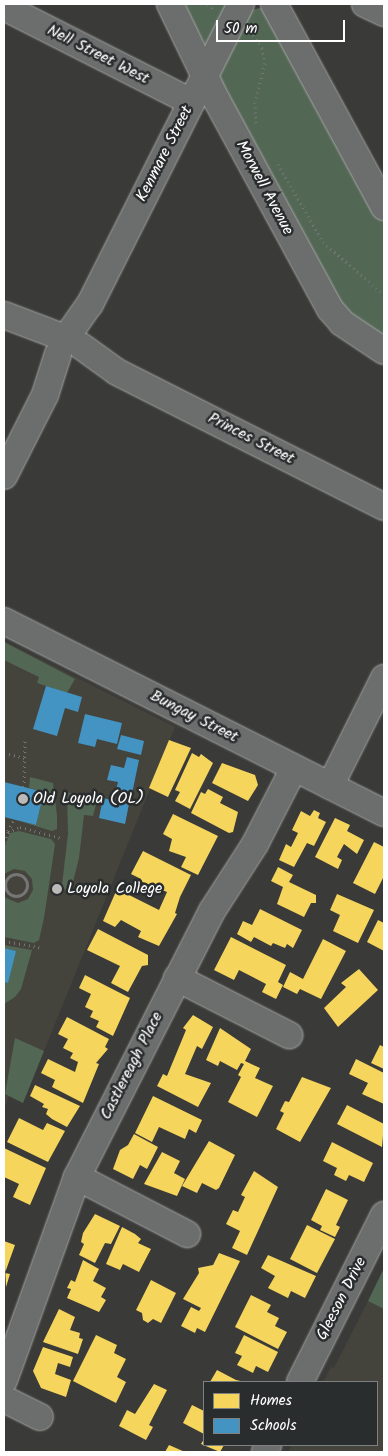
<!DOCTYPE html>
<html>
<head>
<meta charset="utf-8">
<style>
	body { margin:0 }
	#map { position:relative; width:388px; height:1456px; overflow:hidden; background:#3a3a38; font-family:Kalam,sans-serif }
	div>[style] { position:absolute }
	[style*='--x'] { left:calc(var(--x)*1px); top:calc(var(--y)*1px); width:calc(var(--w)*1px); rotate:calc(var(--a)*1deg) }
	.built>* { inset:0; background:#45443c }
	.green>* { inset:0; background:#536755 }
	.homes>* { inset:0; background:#f6d55c }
	.schools>* { inset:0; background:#4393c3 }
	.path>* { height:3px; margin-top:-1.5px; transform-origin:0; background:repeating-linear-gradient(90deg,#767676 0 1px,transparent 0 5px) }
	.path>.ring { margin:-1.5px; padding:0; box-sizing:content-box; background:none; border:3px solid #767676; border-radius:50% }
	.roads { filter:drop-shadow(0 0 1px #a6a6a5) drop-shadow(0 0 1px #a6a6a5) }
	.minor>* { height:26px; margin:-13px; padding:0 13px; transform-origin:13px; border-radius:13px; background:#6c6d6d }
	.dots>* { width:14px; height:14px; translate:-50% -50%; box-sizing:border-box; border:2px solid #2a2d2e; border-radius:50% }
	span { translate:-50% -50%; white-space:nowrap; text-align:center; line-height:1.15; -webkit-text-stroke:5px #2a2d2e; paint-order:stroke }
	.street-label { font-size:16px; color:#fff }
	.poi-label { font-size:16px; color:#fff }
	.left { translate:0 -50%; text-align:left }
	.frame { position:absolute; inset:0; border:5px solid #fff; pointer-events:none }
	.legend { position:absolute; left:203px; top:1381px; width:175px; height:65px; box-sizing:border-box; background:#2a2d2e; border:1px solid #7f8182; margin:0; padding:6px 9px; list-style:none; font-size:15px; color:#fff }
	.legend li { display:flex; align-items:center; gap:10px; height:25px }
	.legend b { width:25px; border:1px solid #7f8182 }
	.scale { position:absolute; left:216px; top:20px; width:129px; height:22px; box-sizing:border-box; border:2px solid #fff; border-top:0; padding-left:6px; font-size:15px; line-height:18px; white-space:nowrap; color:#fff; -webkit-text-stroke:4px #2a2d2e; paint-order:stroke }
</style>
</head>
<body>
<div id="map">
	<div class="built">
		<i style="clip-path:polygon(4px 641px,175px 727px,23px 1103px,9px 1096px,4px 1110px)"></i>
		<i style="clip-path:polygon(368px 1301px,384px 1309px,384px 1452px,288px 1452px,292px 1445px,377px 1445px,377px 1382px,323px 1382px,331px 1367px,334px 1368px)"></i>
	</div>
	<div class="green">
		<i style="clip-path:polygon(177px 4px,231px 4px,206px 45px)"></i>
		<i style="clip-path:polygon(264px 7px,384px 219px,384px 342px,345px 317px,218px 80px,248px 11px)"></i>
		<i style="clip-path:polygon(4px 642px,75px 679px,67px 693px,37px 683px,39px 677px,4px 660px)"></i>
		<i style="clip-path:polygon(30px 777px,53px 783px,57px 816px,57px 829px,52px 831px,19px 821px,36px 825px,44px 792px,29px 788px)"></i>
		<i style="clip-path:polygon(67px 792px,97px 800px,93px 816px,84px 815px,79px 858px,73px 882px,67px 893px,62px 885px,68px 834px)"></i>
		<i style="clip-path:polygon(19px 831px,51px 839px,55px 844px,44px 918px,39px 940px,34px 943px,4px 937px,4px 897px,18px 903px,28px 899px,33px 890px,32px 879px,25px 871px,14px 869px,4px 874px,4px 848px,10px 833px)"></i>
		<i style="clip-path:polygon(4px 945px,32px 950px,21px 989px,15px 997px,4px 1004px,4px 982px,8px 983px,15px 951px,4px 948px)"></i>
		<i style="clip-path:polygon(15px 1038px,44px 1051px,23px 1103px,5px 1094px)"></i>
		<i style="clip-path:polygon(384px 1268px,384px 1309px,368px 1301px)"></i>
	</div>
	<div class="homes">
		<i style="clip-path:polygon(169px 740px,191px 748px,168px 797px,149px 788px)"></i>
		<i style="clip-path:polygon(192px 753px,199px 757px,201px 754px,213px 763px,190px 809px,175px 801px,180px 792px,175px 790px)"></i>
		<i style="clip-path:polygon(222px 763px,255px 775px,258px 785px,248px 801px,212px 783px)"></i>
		<i style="clip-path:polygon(208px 789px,223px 797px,220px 803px,238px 812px,233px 832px,229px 833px,191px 813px,201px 792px,205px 794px)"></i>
		<i style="clip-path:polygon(314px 810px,320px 813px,318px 818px,326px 822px,314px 846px,307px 843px,294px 867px,279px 860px,286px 844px,291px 847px,298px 833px,292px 830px,301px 811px,310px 816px)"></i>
		<i style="clip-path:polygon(173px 814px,218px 836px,198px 875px,181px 867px,186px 857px,169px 851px,172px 839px,163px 834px)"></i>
		<i style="clip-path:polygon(335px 818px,350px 825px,347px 831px,364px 840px,357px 854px,344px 844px,337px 857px,342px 860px,338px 869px,315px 857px)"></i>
		<i style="clip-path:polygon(374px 842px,384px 847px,384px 876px,375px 894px,353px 883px)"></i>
		<i style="clip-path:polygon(143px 851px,191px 875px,180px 897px,175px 913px,177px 914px,159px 946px,138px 937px,141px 931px,121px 920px,115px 927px,103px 921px,117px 889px,159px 910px,167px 892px,140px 881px,141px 879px,131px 874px)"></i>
		<i style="clip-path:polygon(278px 867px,293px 875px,289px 882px,316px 895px,316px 903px,311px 903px,304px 917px,277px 904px,283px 887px,271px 881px)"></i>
		<i style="clip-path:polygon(337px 894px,374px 910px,358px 943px,333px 931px,340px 915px,330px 910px)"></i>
		<i style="clip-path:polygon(260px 909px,302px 930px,293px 948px,287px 944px,285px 948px,273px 943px,271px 946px,254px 937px,251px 942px,237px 934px,243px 921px,252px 925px)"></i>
		<i style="clip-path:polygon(378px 920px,384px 923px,384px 951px,367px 942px)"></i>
		<i style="clip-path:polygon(98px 929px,148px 955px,148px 965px,142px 966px,128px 992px,111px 983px,120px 966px,87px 950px)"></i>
		<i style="clip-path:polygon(231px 937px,286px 965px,278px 982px,283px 985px,276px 999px,262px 992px,266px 984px,239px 970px,234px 980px,214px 970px)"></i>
		<i style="clip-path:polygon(323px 939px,346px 951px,321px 999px,300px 989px,297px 994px,283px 987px,290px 972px,303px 979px)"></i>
		<i style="clip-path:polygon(359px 969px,378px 990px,338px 1027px,324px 1008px,346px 987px,341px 983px)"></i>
		<i style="clip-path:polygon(85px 975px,130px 998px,113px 1036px,96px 1027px,99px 1021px,90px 1017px,93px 1011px,85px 1007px,91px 994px,79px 988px)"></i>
		<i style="clip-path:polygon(193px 1015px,213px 1027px,202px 1049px,197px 1046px,185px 1074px,211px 1083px,198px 1107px,157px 1086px,163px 1074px,167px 1076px,186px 1030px,183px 1028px)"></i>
		<i style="clip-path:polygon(67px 1017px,109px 1039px,105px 1047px,108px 1049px,96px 1063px,99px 1064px,83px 1103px,52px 1087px,55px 1080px,41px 1073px,48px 1059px,75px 1072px,78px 1062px,70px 1058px,73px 1053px,63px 1048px,68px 1039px,58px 1034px)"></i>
		<i style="clip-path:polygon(220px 1028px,251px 1049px,245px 1061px,260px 1068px,255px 1078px,273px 1086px,257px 1117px,228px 1102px,241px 1077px,238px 1075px,244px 1064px,241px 1063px,237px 1070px,220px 1061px,218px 1066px,206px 1060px)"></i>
		<i style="clip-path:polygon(380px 1045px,384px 1047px,384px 1069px,371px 1063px)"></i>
		<i style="clip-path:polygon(356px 1059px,384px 1073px,384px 1104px,362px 1094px,368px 1083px,349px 1074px)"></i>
		<i style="clip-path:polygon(302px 1077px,331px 1088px,300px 1142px,276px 1129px,284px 1113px,280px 1111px,285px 1101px,289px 1102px)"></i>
		<i style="clip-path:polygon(35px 1085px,80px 1106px,67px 1127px,52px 1119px,46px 1114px,48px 1109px,42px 1107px,44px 1104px,30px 1096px)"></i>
		<i style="clip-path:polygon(153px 1096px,202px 1120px,196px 1133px,189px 1129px,185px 1139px,159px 1127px,152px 1142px,135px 1133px)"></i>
		<i style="clip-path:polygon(347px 1105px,384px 1124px,382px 1147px,337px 1124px)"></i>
		<i style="clip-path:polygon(19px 1118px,43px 1130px,47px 1123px,65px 1131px,48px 1162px,7px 1142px)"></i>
		<i style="clip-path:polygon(134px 1134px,158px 1147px,147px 1169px,140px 1165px,133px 1179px,113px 1169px,120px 1150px,128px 1145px)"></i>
		<i style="clip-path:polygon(209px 1141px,235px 1155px,219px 1188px,216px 1190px,202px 1183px,197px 1193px,182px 1186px)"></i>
		<i style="clip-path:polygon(332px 1142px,373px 1163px,364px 1182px,349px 1175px,346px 1181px,334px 1175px,337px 1168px,323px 1161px)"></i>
		<i style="clip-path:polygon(4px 1148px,46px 1168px,30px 1205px,13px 1197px,19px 1184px,4px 1177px)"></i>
		<i style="clip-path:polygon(162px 1152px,180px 1161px,174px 1173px,185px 1179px,177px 1196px,144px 1184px)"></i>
		<i style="clip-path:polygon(254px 1171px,278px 1187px,247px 1255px,232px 1248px,240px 1231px,226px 1224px,233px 1210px,238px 1212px,245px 1197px,241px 1195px)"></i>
		<i style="clip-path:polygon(326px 1189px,348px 1200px,336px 1225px,340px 1227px,335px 1237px,320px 1230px,322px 1226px,311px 1220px)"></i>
		<i style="clip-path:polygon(95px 1214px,120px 1226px,111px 1244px,105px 1243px,95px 1263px,79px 1255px,84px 1244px,81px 1242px,83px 1233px)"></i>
		<i style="clip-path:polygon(307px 1225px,335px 1239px,317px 1273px,290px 1259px)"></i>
		<i style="clip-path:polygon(122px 1227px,135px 1234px,141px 1239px,138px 1243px,151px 1249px,139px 1272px,123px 1264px,120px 1270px,106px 1264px)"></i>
		<i style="clip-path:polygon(4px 1241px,15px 1245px,5px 1273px,10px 1274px,6px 1287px)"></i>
		<i style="clip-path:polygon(219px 1253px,240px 1261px,205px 1332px,197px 1328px,195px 1333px,181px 1326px,191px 1307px,199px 1311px,201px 1308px,183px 1299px,199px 1273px,198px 1268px,213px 1265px)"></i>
		<i style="clip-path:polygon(268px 1255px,316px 1276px,305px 1298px,291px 1291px,288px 1298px,268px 1288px,275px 1276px,261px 1268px)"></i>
		<i style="clip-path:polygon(83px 1260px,99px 1269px,93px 1281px,106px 1288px,101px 1297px,106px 1300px,99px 1312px,67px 1298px,71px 1289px,67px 1288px,71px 1280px,75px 1282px)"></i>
		<i style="clip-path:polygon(151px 1280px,176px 1293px,161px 1323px,153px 1319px,148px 1323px,143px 1320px,142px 1313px,136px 1310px)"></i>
		<i style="clip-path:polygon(251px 1295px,271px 1305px,267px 1312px,279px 1318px,275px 1326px,287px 1332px,278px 1349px,235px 1327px)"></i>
		<i style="clip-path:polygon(59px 1309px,75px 1317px,70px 1330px,80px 1333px,79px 1338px,83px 1339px,78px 1354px,43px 1342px)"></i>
		<i style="clip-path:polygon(96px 1335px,117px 1345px,114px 1353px,126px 1359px,117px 1377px,126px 1382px,116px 1403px,73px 1381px)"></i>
		<i style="clip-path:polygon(244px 1335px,278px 1352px,268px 1372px,256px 1366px,253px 1373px,237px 1365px,242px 1356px,235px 1353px)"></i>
		<i style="clip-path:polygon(43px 1347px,73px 1357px,70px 1367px,58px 1363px,55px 1374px,71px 1380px,66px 1397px,41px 1388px,33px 1371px)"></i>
		<i style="clip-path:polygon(217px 1370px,236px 1380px,245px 1382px,210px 1382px)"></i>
		<i style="clip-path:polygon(154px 1384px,167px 1390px,149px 1425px,153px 1427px,146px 1440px,119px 1426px,127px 1410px,135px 1414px)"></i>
		<i style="clip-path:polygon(192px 1405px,204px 1411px,204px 1434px,183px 1423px)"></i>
		<i style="clip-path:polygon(204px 1439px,204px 1445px,224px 1445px,220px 1452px,201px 1444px)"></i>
		<i style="clip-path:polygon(169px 1445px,185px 1452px,165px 1452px)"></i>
	</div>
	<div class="schools">
		<i style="clip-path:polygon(46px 686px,82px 697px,78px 712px,65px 708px,57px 736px,33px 729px)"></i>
		<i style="clip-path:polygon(85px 714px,122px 723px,117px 744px,97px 739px,95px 747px,78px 743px)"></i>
		<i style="clip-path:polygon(121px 735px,144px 741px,141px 755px,117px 749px)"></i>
		<i style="clip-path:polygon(127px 757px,139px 760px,132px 794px,116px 790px,118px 782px,107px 780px,111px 765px,124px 768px)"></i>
		<i style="clip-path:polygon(4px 782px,44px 792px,36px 825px,4px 817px)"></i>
		<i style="clip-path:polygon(103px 798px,129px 804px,125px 824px,99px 818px)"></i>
		<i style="clip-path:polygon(4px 948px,16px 951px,8px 983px,4px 982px)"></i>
	</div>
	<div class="path">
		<i style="--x:208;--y:4;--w:9;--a:49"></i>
		<i style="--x:250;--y:31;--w:21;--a:55"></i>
		<i style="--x:262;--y:48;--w:15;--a:79"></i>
		<i style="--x:265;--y:63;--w:40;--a:104.4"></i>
		<i style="--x:255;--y:102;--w:24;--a:88"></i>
		<i style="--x:278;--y:164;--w:90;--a:60"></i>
		<i style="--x:323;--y:242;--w:81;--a:41"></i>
		<i style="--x:4;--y:753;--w:23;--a:13"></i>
		<i style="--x:24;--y:787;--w:48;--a:-88.8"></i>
		<i style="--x:8;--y:831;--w:13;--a:-61"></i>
		<i style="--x:4;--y:842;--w:11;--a:-68"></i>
		<i style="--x:8;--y:832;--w:13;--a:-23"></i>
		<i style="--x:20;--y:827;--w:42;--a:15"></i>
		<i class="ring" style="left:5px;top:874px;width:19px;height:19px"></i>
		<i style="--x:4;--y:941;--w:36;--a:10"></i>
	</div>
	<div class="roads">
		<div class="minor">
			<i style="--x:170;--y:4;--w:106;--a:64.2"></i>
			<i style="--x:216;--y:99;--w:239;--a:61.5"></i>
			<i style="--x:330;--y:309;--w:18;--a:49"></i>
			<i style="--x:342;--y:323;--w:50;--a:33.7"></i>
			<i style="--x:274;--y:4;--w:231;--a:61.5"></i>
			<i style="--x:365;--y:4;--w:21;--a:25"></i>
			<i style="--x:4;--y:7;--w:210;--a:26.9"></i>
			<i style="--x:4;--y:315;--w:62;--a:20.8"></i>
			<i style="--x:68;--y:335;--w:38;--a:-55"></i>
			<i style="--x:90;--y:304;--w:336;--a:-63.3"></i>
			<i style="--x:81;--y:346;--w:44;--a:35.8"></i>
			<i style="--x:117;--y:372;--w:299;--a:26.8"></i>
			<i style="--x:4;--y:476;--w:91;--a:-63.2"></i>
			<i style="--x:45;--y:395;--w:43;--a:-72.4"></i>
			<i style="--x:4;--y:621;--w:426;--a:26.8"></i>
			<i style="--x:330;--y:786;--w:121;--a:-63.4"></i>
			<i style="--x:177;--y:978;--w:126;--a:27"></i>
			<i style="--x:77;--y:1177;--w:124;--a:27.4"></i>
			<i style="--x:4;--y:1380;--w:216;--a:-70.2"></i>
			<i style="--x:77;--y:1177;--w:298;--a:-63.1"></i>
			<i style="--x:212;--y:911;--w:80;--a:-57.3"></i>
			<i style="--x:255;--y:844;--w:85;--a:-62.8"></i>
			<i style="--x:300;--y:1382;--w:187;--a:-63.3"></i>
			<i style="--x:4;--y:1399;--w:40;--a:26.6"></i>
			<i style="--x:265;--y:1452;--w:8;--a:-67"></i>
		</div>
	</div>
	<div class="dots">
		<i style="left:23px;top:799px;background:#babab9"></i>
		<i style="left:57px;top:889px;background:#babab9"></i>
	</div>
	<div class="street-label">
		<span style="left:98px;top:55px;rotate:27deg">Nell Street West</span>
		<span style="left:165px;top:154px;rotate:-63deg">Kenmare Street</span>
		<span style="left:264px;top:188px;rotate:62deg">Morwell Avenue</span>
		<span style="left:251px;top:439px;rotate:27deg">Princes Street</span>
		<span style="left:194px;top:717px;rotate:27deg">Bungay Street</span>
		<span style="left:132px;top:1066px;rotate:-63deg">Castlereagh Place</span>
		<span style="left:342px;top:1299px;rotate:-63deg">Gleeson Drive</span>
	</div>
	<div class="poi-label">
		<span class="left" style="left:33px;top:799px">Old Loyola (OL)</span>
		<span class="left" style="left:67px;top:889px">Loyola College</span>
	</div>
	<div class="frame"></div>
	<ul class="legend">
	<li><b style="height:14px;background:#f6d55c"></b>Homes</li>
	<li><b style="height:14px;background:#4393c3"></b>Schools</li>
	</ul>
	<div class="scale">50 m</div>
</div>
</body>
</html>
